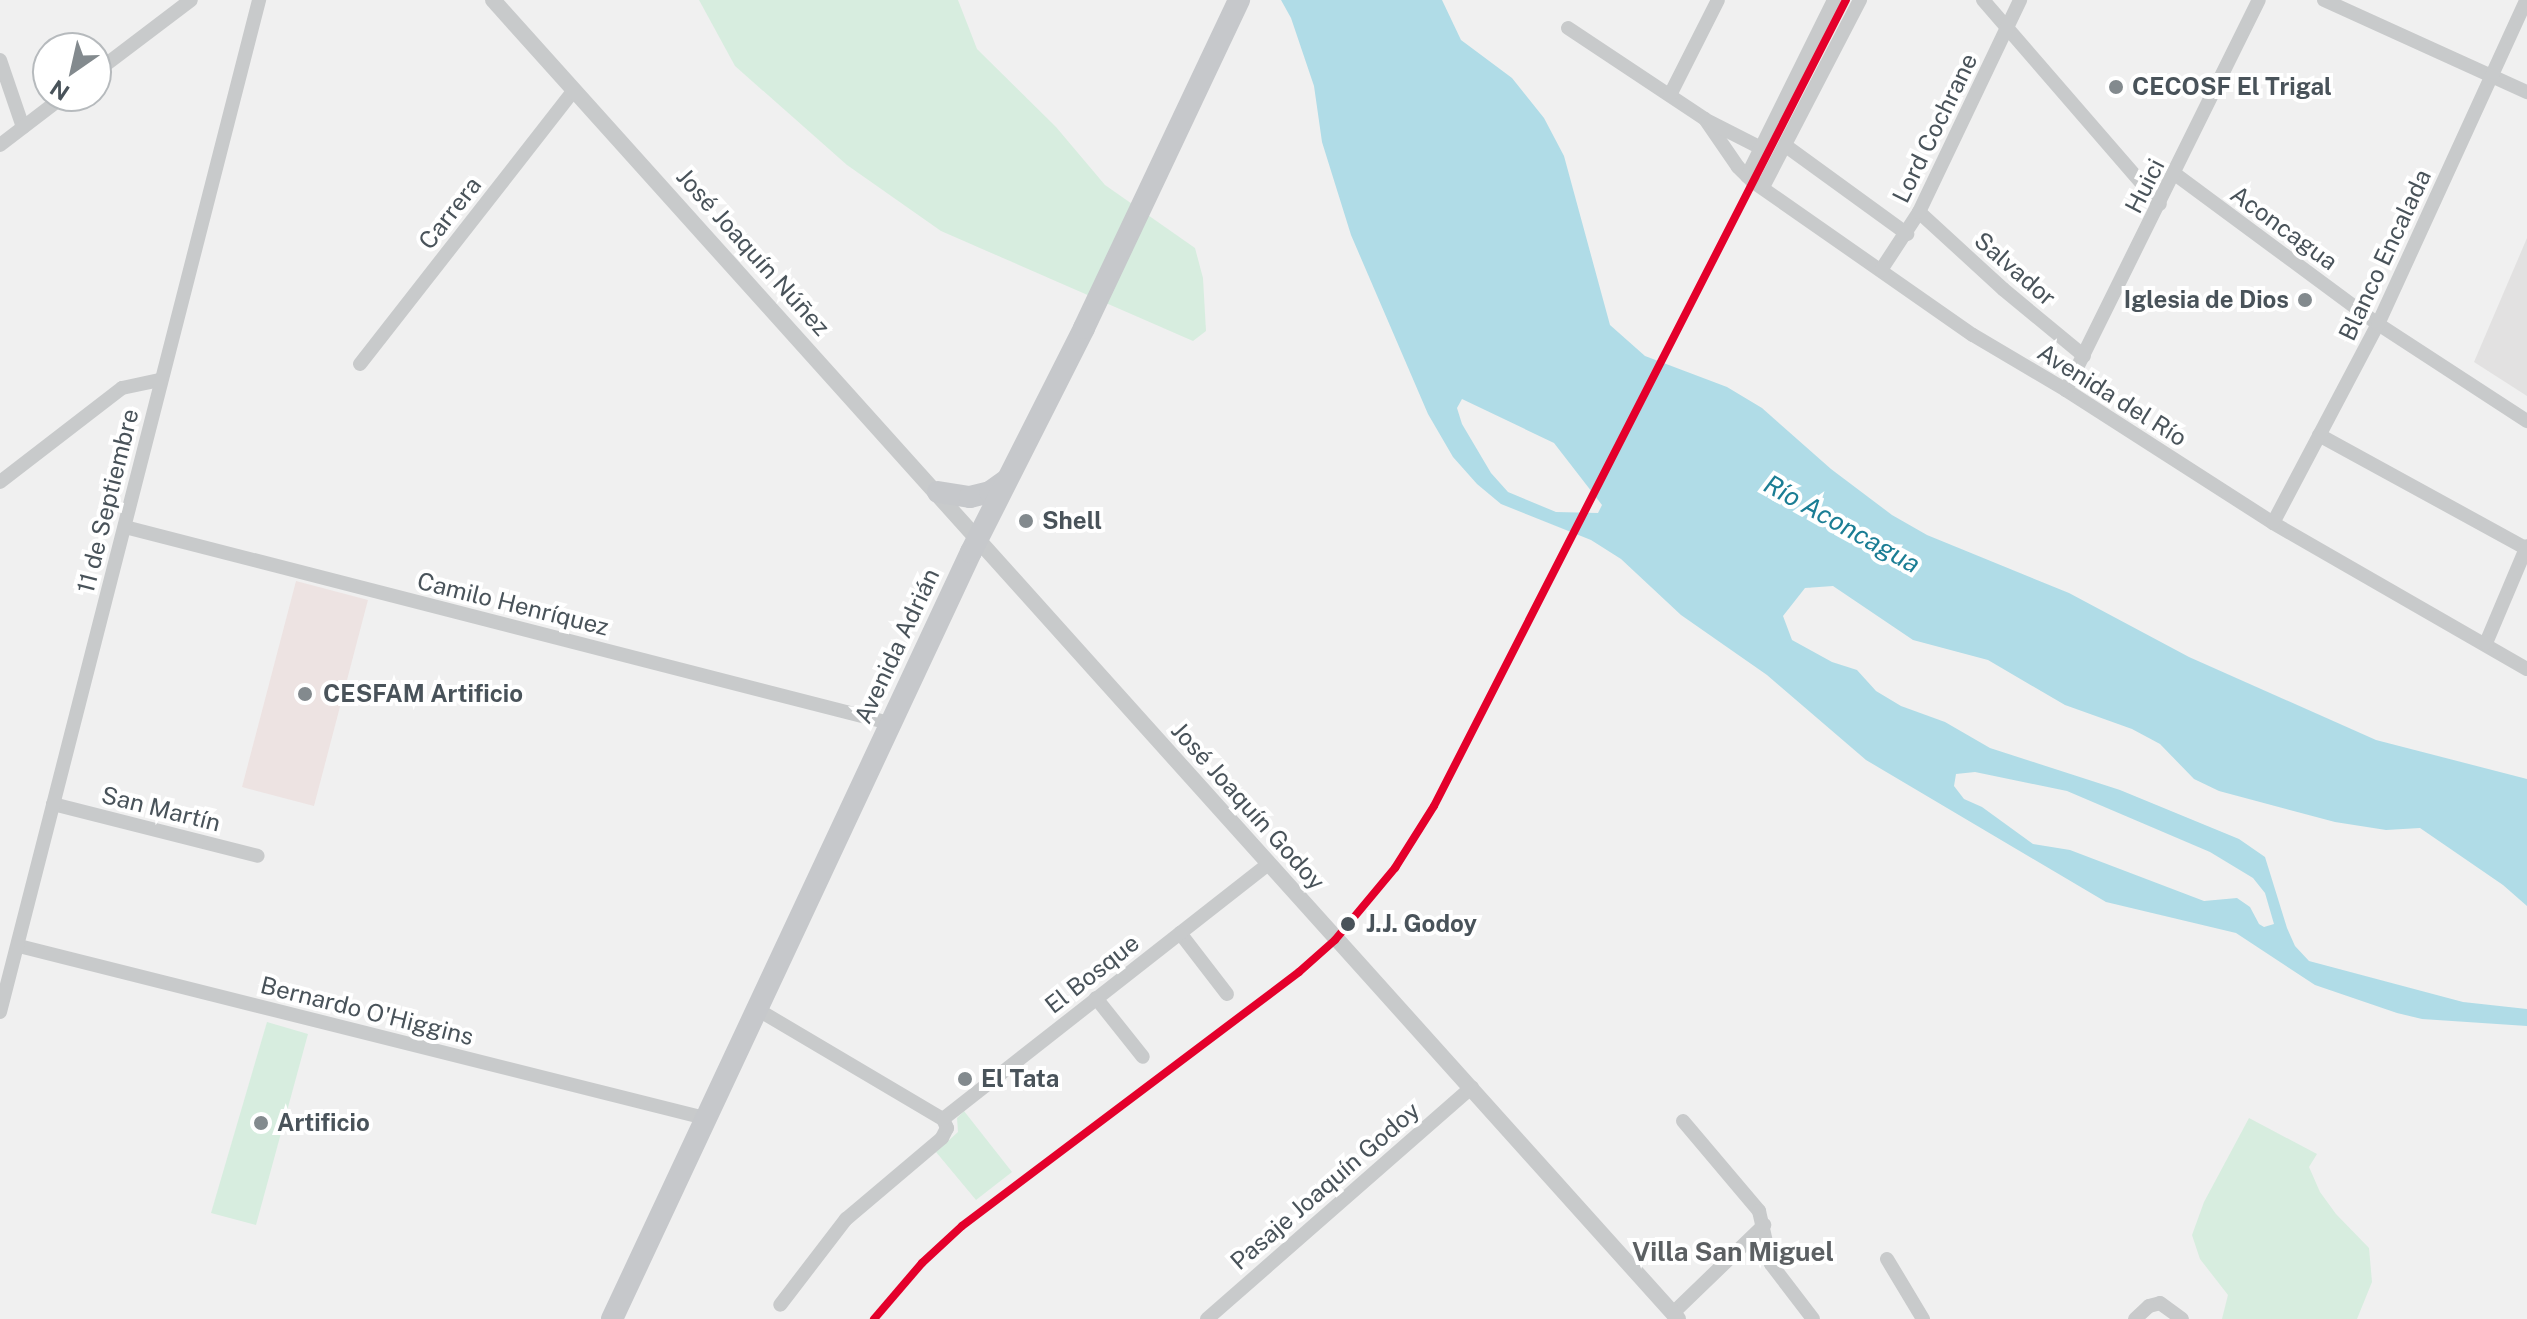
<!DOCTYPE html>
<html>
<head>
<meta charset="utf-8">
<style>
	body { margin:0 }
	#map { position:relative; width:2527px; height:1319px; overflow:hidden; background:#f0f0f0; font-family:"Public Sans",sans-serif }
	div>[style] { position:absolute }
	[style*='--x'] { left:calc(var(--x)*1px); top:calc(var(--y)*1px); width:calc(var(--w)*1px); rotate:calc(var(--a)*1deg) }
	.education>* { inset:0; background:#e2e1e1 }
	.medical>* { inset:0; background:#ede3e2 }
	.green>* { inset:0; background:#d7eddf }
	.water>* { inset:0; background:#b0dce7 }
	.minor>* { height:14px; margin:-7px; padding:0 7px; transform-origin:7px; border-radius:7px; background:#c8cacb }
	.tertiary>* { height:16px; margin:-8px; padding:0 8px; transform-origin:8px; border-radius:8px; background:#c8cacb }
	.primary>* { height:22px; margin:-11px; padding:0 11px; transform-origin:11px; border-radius:11px; background:#c6c8cb }
	.rail-1>* { height:8px; margin:-4px; padding:0 4px; transform-origin:4px; border-radius:4px; background:#e4002b }
	.dots>* { width:22px; height:22px; translate:-50% -50%; box-sizing:border-box; border:4px solid #fff; border-radius:50% }
	span { translate:-50% -50%; white-space:nowrap; text-align:center; line-height:1.15; -webkit-text-stroke:8px #fff; paint-order:stroke }
	.poi-label { font-size:24px; color:#49535a; font-weight:700 }
	.left { translate:0 -50%; text-align:left }
	.right { translate:-100% -50%; text-align:right }
	.street-label { font-size:24px; color:#49535a }
	.stop-label { font-size:24px; color:#49535a; font-weight:700 }
	.water-label { font-size:26px; color:#1a7d94; font-style:italic }
	.neighbourhood-label { font-size:26px; color:#5c6063; font-weight:700 }
	.north { position:absolute; left:32px; top:32px; width:80px; height:80px; box-sizing:border-box; background:#fff; border:2px solid #b6babd; border-radius:50%; rotate:214deg; font-size:22px; font-weight:700; line-height:32px; text-align:center; color:#49535a }
	.north::after { content:''; display:block; margin:auto; width:28px; height:36px; background:#838a8e; clip-path:polygon(50% 0,100% 100%,50% 72%,0 100%) }
</style>
</head>
<body>
<div id="map">
	<div class="education">
		<i style="clip-path:polygon(2527px 238px,2527px 396px,2474px 362px)"></i>
	</div>
	<div class="medical">
		<i style="clip-path:polygon(296px 581px,368px 600px,314px 806px,242px 787px)"></i>
	</div>
	<div class="green">
		<i style="clip-path:polygon(699px 0,958px 0,977px 49px,1056px 127px,1105px 185px,1195px 248px,1203px 278px,1206px 331px,1193px 341px,941px 231px,847px 165px,735px 66px)"></i>
		<i style="clip-path:polygon(267px 1022px,308px 1034px,256px 1225px,211px 1213px)"></i>
		<i style="clip-path:polygon(964px 1111px,1012px 1172px,976px 1200px,936px 1152px,958px 1132px,957px 1118px)"></i>
		<i style="clip-path:polygon(2249px 1118px,2317px 1154px,2309px 1167px,2320px 1192px,2336px 1214px,2369px 1248px,2372px 1282px,2357px 1319px,2222px 1319px,2228px 1295px,2200px 1259px,2192px 1235px,2204px 1202px)"></i>
	</div>
	<div class="water">
		<i style="clip-path:polygon(evenodd,1281px 0,1442px 0,1461px 40px,1512px 78px,1544px 118px,1564px 156px,1610px 325px,1645px 356px,1727px 387px,1762px 408px,1831px 469px,1892px 515px,1927px 535px,2069px 593px,2189px 657px,2376px 740px,2527px 779px,2527px 906px,2503px 885px,2420px 828px,2386px 830px,2335px 822px,2219px 791px,2194px 779px,2160px 744px,2132px 729px,2065px 705px,1988px 660px,1913px 640px,1833px 586px,1805px 588px,1783px 616px,1792px 640px,1832px 662px,1857px 670px,1876px 691px,1901px 706px,1945px 722px,1990px 748px,2120px 790px,2239px 839px,2265px 857px,2287px 928px,2295px 946px,2309px 961px,2463px 1002px,2527px 1009px,2527px 1026px,2422px 1019px,2397px 1013px,2315px 985px,2236px 933px,2106px 902px,1866px 760px,1767px 675px,1681px 615px,1621px 559px,1591px 540px,1501px 504px,1477px 484px,1453px 457px,1428px 414px,1351px 235px,1322px 142px,1314px 86px,1291px 18px,1281px 0,1462px 399px,1554px 443px,1602px 505px,1598px 513px,1556px 512px,1508px 492px,1491px 473px,1462px 424px,1457px 408px,1462px 399px,1281px 0,1975px 772px,2067px 791px,2210px 852px,2253px 878px,2265px 893px,2274px 924px,2264px 927px,2259px 924px,2250px 907px,2237px 898px,2204px 901px,2070px 850px,2033px 844px,1982px 807px,1964px 799px,1954px 786px,1956px 774px,1975px 772px)"></i>
	</div>
	<div class="minor">
		<i style="--x:1983;--y:0;--w:270;--a:49.1"></i>
		<i style="--x:2324;--y:0;--w:223;--a:24.4"></i>
		<i style="--x:1568;--y:28;--w:164;--a:33.6"></i>
		<i style="--x:1705;--y:119;--w:58;--a:55.5"></i>
		<i style="--x:1738;--y:167;--w:20;--a:45"></i>
		<i style="--x:1752;--y:181;--w:269;--a:34.9"></i>
		<i style="--x:1973;--y:335;--w:108;--a:30.6"></i>
		<i style="--x:2066;--y:390;--w:246;--a:32.7"></i>
		<i style="--x:2273;--y:523;--w:293;--a:29.9"></i>
		<i style="--x:0;--y:60;--w:71;--a:71.1"></i>
		<i style="--x:96;--y:72;--w:119;--a:-37.2"></i>
		<i style="--x:1670;--y:95;--w:106;--a:-63.2"></i>
		<i style="--x:1708;--y:121;--w:59;--a:27"></i>
		<i style="--x:0;--y:145;--w:81;--a:-37.4"></i>
		<i style="--x:1786;--y:146;--w:150;--a:36"></i>
		<i style="--x:2175;--y:174;--w:252;--a:36.5"></i>
		<i style="--x:2378;--y:324;--w:178;--a:33.1"></i>
		<i style="--x:1747;--y:176;--w:196;--a:-63.7"></i>
		<i style="--x:1763;--y:187;--w:211;--a:-62.6"></i>
		<i style="--x:1919;--y:212;--w:114;--a:42.5"></i>
		<i style="--x:2003;--y:289;--w:105;--a:39.6"></i>
		<i style="--x:1881;--y:270;--w:69;--a:-56.8"></i>
		<i style="--x:1919;--y:212;--w:235;--a:-64.5"></i>
		<i style="--x:360;--y:364;--w:348;--a:-52"></i>
		<i style="--x:2066;--y:390;--w:435;--a:-63.7"></i>
		<i style="--x:2319;--y:435;--w:237;--a:28.7"></i>
		<i style="--x:0;--y:482;--w:154;--a:-37.6"></i>
		<i style="--x:122;--y:388;--w:39;--a:-12"></i>
		<i style="--x:2273;--y:523;--w:225;--a:-62.2"></i>
		<i style="--x:2378;--y:324;--w:356;--a:-65.4"></i>
		<i style="--x:125;--y:527;--w:789;--a:14.39"></i>
		<i style="--x:2486;--y:643;--w:105;--a:-67.1"></i>
		<i style="--x:53;--y:804;--w:211;--a:14.2"></i>
		<i style="--x:1180;--y:933;--w:77;--a:52.4"></i>
		<i style="--x:19;--y:946;--w:707;--a:14.08"></i>
		<i style="--x:1096;--y:998;--w:75;--a:51.5"></i>
		<i style="--x:755;--y:1008;--w:218;--a:30.6"></i>
		<i style="--x:943;--y:1119;--w:10;--a:66"></i>
		<i style="--x:947;--y:1128;--w:11;--a:117"></i>
		<i style="--x:942;--y:1138;--w:126;--a:139.8"></i>
		<i style="--x:846;--y:1219;--w:108;--a:127.5"></i>
		<i style="--x:0;--y:1012;--w:1045;--a:-75.64"></i>
		<i style="--x:943;--y:1119;--w:413;--a:-38.1"></i>
		<i style="--x:1683;--y:1121;--w:118;--a:49.8"></i>
		<i style="--x:1759;--y:1211;--w:54;--a:77.2"></i>
		<i style="--x:1771;--y:1264;--w:69;--a:52.6"></i>
		<i style="--x:1887;--y:1259;--w:70;--a:59"></i>
		<i style="--x:1673;--y:1313;--w:127;--a:-44"></i>
		<i style="--x:1207;--y:1319;--w:352;--a:-41.2"></i>
		<i style="--x:2135;--y:1319;--w:19;--a:-43"></i>
		<i style="--x:2149;--y:1306;--w:11;--a:-15"></i>
		<i style="--x:2160;--y:1303;--w:27;--a:36"></i>
	</div>
	<div class="tertiary">
		<i style="--x:493;--y:0;--w:1773;--a:48.06"></i>
	</div>
	<div class="primary">
		<i style="--x:938;--y:492;--w:32;--a:9"></i>
		<i style="--x:970;--y:497;--w:21;--a:-14"></i>
		<i style="--x:990;--y:492;--w:19;--a:-36"></i>
		<i style="--x:612;--y:1319;--w:847;--a:-64.92"></i>
		<i style="--x:971;--y:552;--w:251;--a:-63.2"></i>
		<i style="--x:1084;--y:328;--w:363;--a:-64.7"></i>
	</div>
	<div class="rail-1">
		<i style="--x:874;--y:1319;--w:74;--a:-49.4"></i>
		<i style="--x:922;--y:1263;--w:54;--a:-42.8"></i>
		<i style="--x:962;--y:1226;--w:422;--a:-37"></i>
		<i style="--x:1299;--y:972;--w:48;--a:-41.6"></i>
		<i style="--x:1335;--y:940;--w:94;--a:-50.2"></i>
		<i style="--x:1395;--y:868;--w:73;--a:-57.8"></i>
		<i style="--x:1434;--y:806;--w:905;--a:-62.93"></i>
	</div>
	<div class="dots">
		<i style="left:2116px;top:87px;background:#838a8e"></i>
		<i style="left:2305px;top:300px;background:#838a8e"></i>
		<i style="left:1026px;top:521px;background:#838a8e"></i>
		<i style="left:305px;top:694px;background:#838a8e"></i>
		<i style="left:1348px;top:924px;background:#49535a"></i>
		<i style="left:965px;top:1079px;background:#838a8e"></i>
		<i style="left:261px;top:1123px;background:#838a8e"></i>
	</div>
	<div class="poi-label">
		<span class="left" style="left:2132px;top:87px">CECOSF El Trigal</span>
		<span class="right" style="left:2289px;top:300px">Iglesia de Dios</span>
		<span class="left" style="left:1042px;top:521px">Shell</span>
		<span class="left" style="left:323px;top:694px">CESFAM Artificio</span>
		<span class="left" style="left:981px;top:1079px">El Tata</span>
		<span class="left" style="left:277px;top:1123px">Artificio</span>
	</div>
	<div class="street-label">
		<span style="left:1935px;top:128px;rotate:-64deg">Lord Cochrane</span>
		<span style="left:2145px;top:186px;rotate:-63deg">Huici</span>
		<span style="left:450px;top:213px;rotate:-52deg">Carrera</span>
		<span style="left:2284px;top:228px;rotate:36deg">Aconcagua</span>
		<span style="left:753px;top:252px;rotate:48deg">José Joaquín Núñez</span>
		<span style="left:2385px;top:255px;rotate:-65deg">Blanco Encalada</span>
		<span style="left:2015px;top:269px;rotate:41deg">Salvador</span>
		<span style="left:2112px;top:395px;rotate:32deg">Avenida del Río</span>
		<span style="left:108px;top:501px;rotate:-76deg">11 de Septiembre</span>
		<span style="left:513px;top:604px;rotate:14deg">Camilo Henríquez</span>
		<span style="left:897px;top:646px;rotate:-65deg">Avenida Adrián</span>
		<span style="left:1248px;top:806px;rotate:48deg">José Joaquín Godoy</span>
		<span style="left:161px;top:809px;rotate:14deg">San Martín</span>
		<span style="left:1092px;top:974px;rotate:-38deg">El Bosque</span>
		<span style="left:367px;top:1011px;rotate:14deg">Bernardo O'Higgins</span>
		<span style="left:1325px;top:1186px;rotate:-41deg">Pasaje Joaquín Godoy</span>
	</div>
	<div class="stop-label">
		<span class="left" style="left:1366px;top:924px">J.J. Godoy</span>
	</div>
	<div class="water-label">
		<span style="left:1842px;top:524px;rotate:29deg">Río Aconcagua</span>
	</div>
	<div class="neighbourhood-label">
		<span style="left:1733px;top:1252px">Villa San Miguel</span>
	</div>
	<div class="north">N</div>
</div>
</body>
</html>
